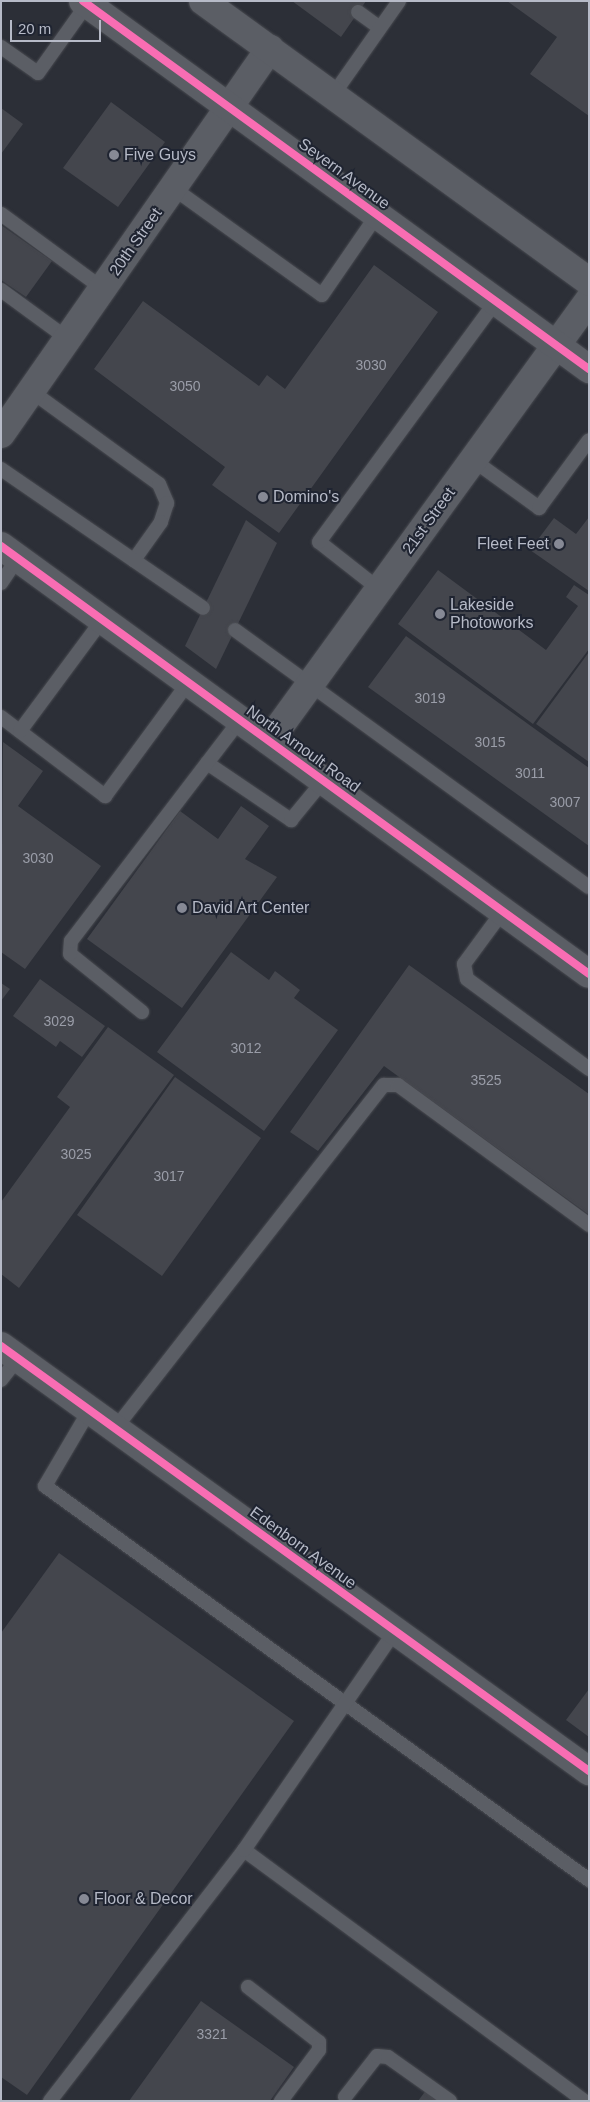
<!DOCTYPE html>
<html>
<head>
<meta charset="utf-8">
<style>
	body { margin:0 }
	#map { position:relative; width:590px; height:2102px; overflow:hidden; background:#2c2f37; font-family:Helvetica,sans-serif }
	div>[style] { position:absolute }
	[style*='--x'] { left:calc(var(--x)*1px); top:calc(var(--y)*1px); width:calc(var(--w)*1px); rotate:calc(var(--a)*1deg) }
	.building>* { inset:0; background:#44464d }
	.roads { filter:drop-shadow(0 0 1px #484a50) drop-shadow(0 0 1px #484a50) }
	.service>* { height:14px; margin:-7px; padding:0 7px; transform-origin:7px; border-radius:7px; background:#5b5e65 }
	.minor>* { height:28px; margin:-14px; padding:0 14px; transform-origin:14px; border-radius:14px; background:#5b5e65 }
	.tertiary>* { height:28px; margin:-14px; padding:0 14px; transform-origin:14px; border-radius:14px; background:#5b5e65 }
	.cycleway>* { height:8px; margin:-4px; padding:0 4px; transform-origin:4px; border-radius:4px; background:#f96db3 }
	.dots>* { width:14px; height:14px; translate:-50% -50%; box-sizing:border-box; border:2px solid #1f2431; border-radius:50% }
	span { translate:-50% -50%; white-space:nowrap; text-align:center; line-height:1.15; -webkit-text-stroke:4px #1f2431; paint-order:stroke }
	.number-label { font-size:14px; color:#9a9da8 }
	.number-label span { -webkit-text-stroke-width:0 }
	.poi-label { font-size:16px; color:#b6bac7 }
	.left { translate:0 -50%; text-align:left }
	.right { translate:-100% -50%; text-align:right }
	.street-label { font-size:16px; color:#b6bac7 }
	.frame { position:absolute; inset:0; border:2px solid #b6bac7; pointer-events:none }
	.scale { position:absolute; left:10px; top:20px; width:91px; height:22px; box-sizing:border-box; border:2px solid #b6bac7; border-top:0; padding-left:6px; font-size:15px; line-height:18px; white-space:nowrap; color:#b6bac7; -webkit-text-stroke:4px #1f2431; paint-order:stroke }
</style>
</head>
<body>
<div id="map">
	<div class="building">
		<i style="clip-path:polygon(292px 1px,366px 1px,341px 37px)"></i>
		<i style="clip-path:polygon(507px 1px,589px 1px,589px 116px,530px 74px,557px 37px)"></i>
		<i style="clip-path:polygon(111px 102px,165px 142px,118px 207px,63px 168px)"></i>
		<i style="clip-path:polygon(1px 108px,23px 124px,1px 154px)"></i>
		<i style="clip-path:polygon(1px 225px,52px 261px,26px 297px,1px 280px)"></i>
		<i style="clip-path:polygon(374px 265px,438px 312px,279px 533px,212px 485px,225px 467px,94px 369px,143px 301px,259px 386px,267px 375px,285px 389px)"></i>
		<i style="clip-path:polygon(589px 517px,589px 591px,530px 550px,554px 518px,576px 534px)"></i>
		<i style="clip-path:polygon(246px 520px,277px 543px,216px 669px,185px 646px)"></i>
		<i style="clip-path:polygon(438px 570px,546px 650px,578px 606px,566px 597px,574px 585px,589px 595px,589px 649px,533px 724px,398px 624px)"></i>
		<i style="clip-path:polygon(406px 636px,589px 768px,589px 846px,368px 687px)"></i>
		<i style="clip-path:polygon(589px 652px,589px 762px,536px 724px)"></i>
		<i style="clip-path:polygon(3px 742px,43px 771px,18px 806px,101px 866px,25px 969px,1px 952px)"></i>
		<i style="clip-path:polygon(241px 806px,269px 826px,245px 859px,277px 877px,182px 1008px,87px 939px,180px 811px,218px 839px)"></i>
		<i style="clip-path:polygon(231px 952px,269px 980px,275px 971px,300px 990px,294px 998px,338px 1030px,264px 1131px,157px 1052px)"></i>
		<i style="clip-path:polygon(409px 965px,589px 1094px,588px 1214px,384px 1066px,318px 1151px,290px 1132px)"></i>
		<i style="clip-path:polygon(40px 979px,105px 1026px,82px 1057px,60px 1041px,56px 1047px,13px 1016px)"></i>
		<i style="clip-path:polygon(1px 983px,10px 989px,1px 1001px)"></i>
		<i style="clip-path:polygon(108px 1027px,174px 1075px,19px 1288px,1px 1274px,1px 1202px,70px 1107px,57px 1097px)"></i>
		<i style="clip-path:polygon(175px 1077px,261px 1138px,162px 1276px,77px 1215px)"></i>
		<i style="clip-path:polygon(59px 1553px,294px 1721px,27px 2095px,1px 2077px,1px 1633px)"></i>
		<i style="clip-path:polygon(589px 1689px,589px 1737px,566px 1720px)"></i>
		<i style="clip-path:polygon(201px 2001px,294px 2067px,270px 2101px,129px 2101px)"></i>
		<i style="clip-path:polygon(427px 2089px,443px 2101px,418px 2101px)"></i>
	</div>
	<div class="roads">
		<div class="service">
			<i style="--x:358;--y:12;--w:27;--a:36"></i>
			<i style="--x:1;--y:47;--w:45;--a:35.1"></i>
			<i style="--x:38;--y:73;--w:85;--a:-54.6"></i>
			<i style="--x:333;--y:95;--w:115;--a:-54.9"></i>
			<i style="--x:173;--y:188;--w:183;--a:35.7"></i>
			<i style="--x:322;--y:295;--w:97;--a:-55.5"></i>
			<i style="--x:1;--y:214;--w:127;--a:36.3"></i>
			<i style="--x:1;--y:290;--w:83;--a:36.2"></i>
			<i style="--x:31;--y:391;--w:158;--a:36"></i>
			<i style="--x:159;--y:484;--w:21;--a:67"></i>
			<i style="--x:167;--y:503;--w:20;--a:108"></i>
			<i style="--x:161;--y:522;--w:47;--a:125.4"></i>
			<i style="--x:473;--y:460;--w:82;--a:36"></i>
			<i style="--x:539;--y:508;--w:84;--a:-53.7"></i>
			<i style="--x:1;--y:469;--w:245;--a:34.5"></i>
			<i style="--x:1;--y:583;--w:30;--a:-56"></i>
			<i style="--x:379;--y:589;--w:76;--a:-141.9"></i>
			<i style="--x:319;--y:542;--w:299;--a:-53.7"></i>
			<i style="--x:235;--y:630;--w:437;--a:36"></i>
			<i style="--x:1;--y:717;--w:131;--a:37.2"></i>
			<i style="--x:105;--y:796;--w:140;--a:-53.7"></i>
			<i style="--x:20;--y:731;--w:138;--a:-53.5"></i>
			<i style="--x:207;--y:763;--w:102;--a:34.2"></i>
			<i style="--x:291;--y:820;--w:50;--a:-50.6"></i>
			<i style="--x:503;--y:911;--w:66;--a:126.3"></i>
			<i style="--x:464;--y:964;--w:15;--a:79"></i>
			<i style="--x:467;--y:979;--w:152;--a:36.4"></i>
			<i style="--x:142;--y:1012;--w:92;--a:-141.1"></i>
			<i style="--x:70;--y:954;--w:13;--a:-86"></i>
			<i style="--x:71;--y:941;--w:278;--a:-52.6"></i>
			<i style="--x:1;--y:1380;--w:28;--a:-52"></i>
			<i style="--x:89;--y:1411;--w:87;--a:120.4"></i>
			<i style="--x:45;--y:1486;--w:672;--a:35.91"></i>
			<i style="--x:114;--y:1430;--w:438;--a:-52"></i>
			<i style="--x:384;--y:1085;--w:14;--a:0"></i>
			<i style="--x:398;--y:1085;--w:237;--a:36.2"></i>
			<i style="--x:244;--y:1850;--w:423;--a:36.4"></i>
			<i style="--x:248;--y:1987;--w:90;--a:37.8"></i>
			<i style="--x:319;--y:2042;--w:8;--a:90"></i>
			<i style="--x:319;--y:2050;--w:64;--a:126.7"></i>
			<i style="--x:345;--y:2097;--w:52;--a:-52"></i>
			<i style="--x:377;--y:2056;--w:11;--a:5"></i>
			<i style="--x:388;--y:2057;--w:76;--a:35.4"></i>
			<i style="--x:50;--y:2101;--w:317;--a:-52.3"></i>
			<i style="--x:244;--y:1850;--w:266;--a:-55.4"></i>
		</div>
		<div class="minor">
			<i style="--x:1;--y:434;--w:470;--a:-55.1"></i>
			<i style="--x:1;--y:546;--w:727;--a:36.05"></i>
			<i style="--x:269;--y:741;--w:545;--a:-54.03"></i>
			<i style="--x:1;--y:1346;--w:726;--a:35.86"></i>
		</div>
		<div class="tertiary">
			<i style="--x:83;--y:1;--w:626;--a:36.03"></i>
			<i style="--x:203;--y:1;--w:477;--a:36"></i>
		</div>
	</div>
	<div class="cycleway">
		<i style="--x:83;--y:1;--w:626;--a:36.03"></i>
		<i style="--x:1;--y:546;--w:727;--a:36.05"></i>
		<i style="--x:1;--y:1346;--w:726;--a:35.86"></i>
	</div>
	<div class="dots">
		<i style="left:114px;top:155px;background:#868995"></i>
		<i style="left:263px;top:497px;background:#868995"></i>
		<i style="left:559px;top:544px;background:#868995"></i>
		<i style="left:440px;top:614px;background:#868995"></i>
		<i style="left:182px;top:908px;background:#868995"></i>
		<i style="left:84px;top:1899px;background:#868995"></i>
	</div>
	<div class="number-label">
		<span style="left:371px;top:365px">3030</span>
		<span style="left:185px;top:386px">3050</span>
		<span style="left:430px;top:698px">3019</span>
		<span style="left:490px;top:742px">3015</span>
		<span style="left:530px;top:773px">3011</span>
		<span style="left:565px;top:802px">3007</span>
		<span style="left:38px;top:858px">3030</span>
		<span style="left:59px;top:1021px">3029</span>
		<span style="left:246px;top:1048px">3012</span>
		<span style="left:486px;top:1080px">3525</span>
		<span style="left:76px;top:1154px">3025</span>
		<span style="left:169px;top:1176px">3017</span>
		<span style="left:212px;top:2034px">3321</span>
	</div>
	<div class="poi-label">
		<span class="left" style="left:124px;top:155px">Five Guys</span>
		<span class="left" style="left:273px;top:497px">Domino's</span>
		<span class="right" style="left:549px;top:544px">Fleet Feet</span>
		<span class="left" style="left:450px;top:614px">Lakeside<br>Photoworks</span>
		<span class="left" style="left:192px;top:908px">David Art Center</span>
		<span class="left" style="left:94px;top:1899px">Floor &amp; Decor</span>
	</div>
	<div class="street-label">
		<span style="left:344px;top:174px;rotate:36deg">Severn Avenue</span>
		<span style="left:136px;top:242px;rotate:-55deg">20th Street</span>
		<span style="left:429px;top:521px;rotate:-54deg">21st Street</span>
		<span style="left:303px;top:749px;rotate:36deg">North Arnoult Road</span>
		<span style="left:303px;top:1548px;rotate:36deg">Edenborn Avenue</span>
	</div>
	<div class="frame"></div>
	<div class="scale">20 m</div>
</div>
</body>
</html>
